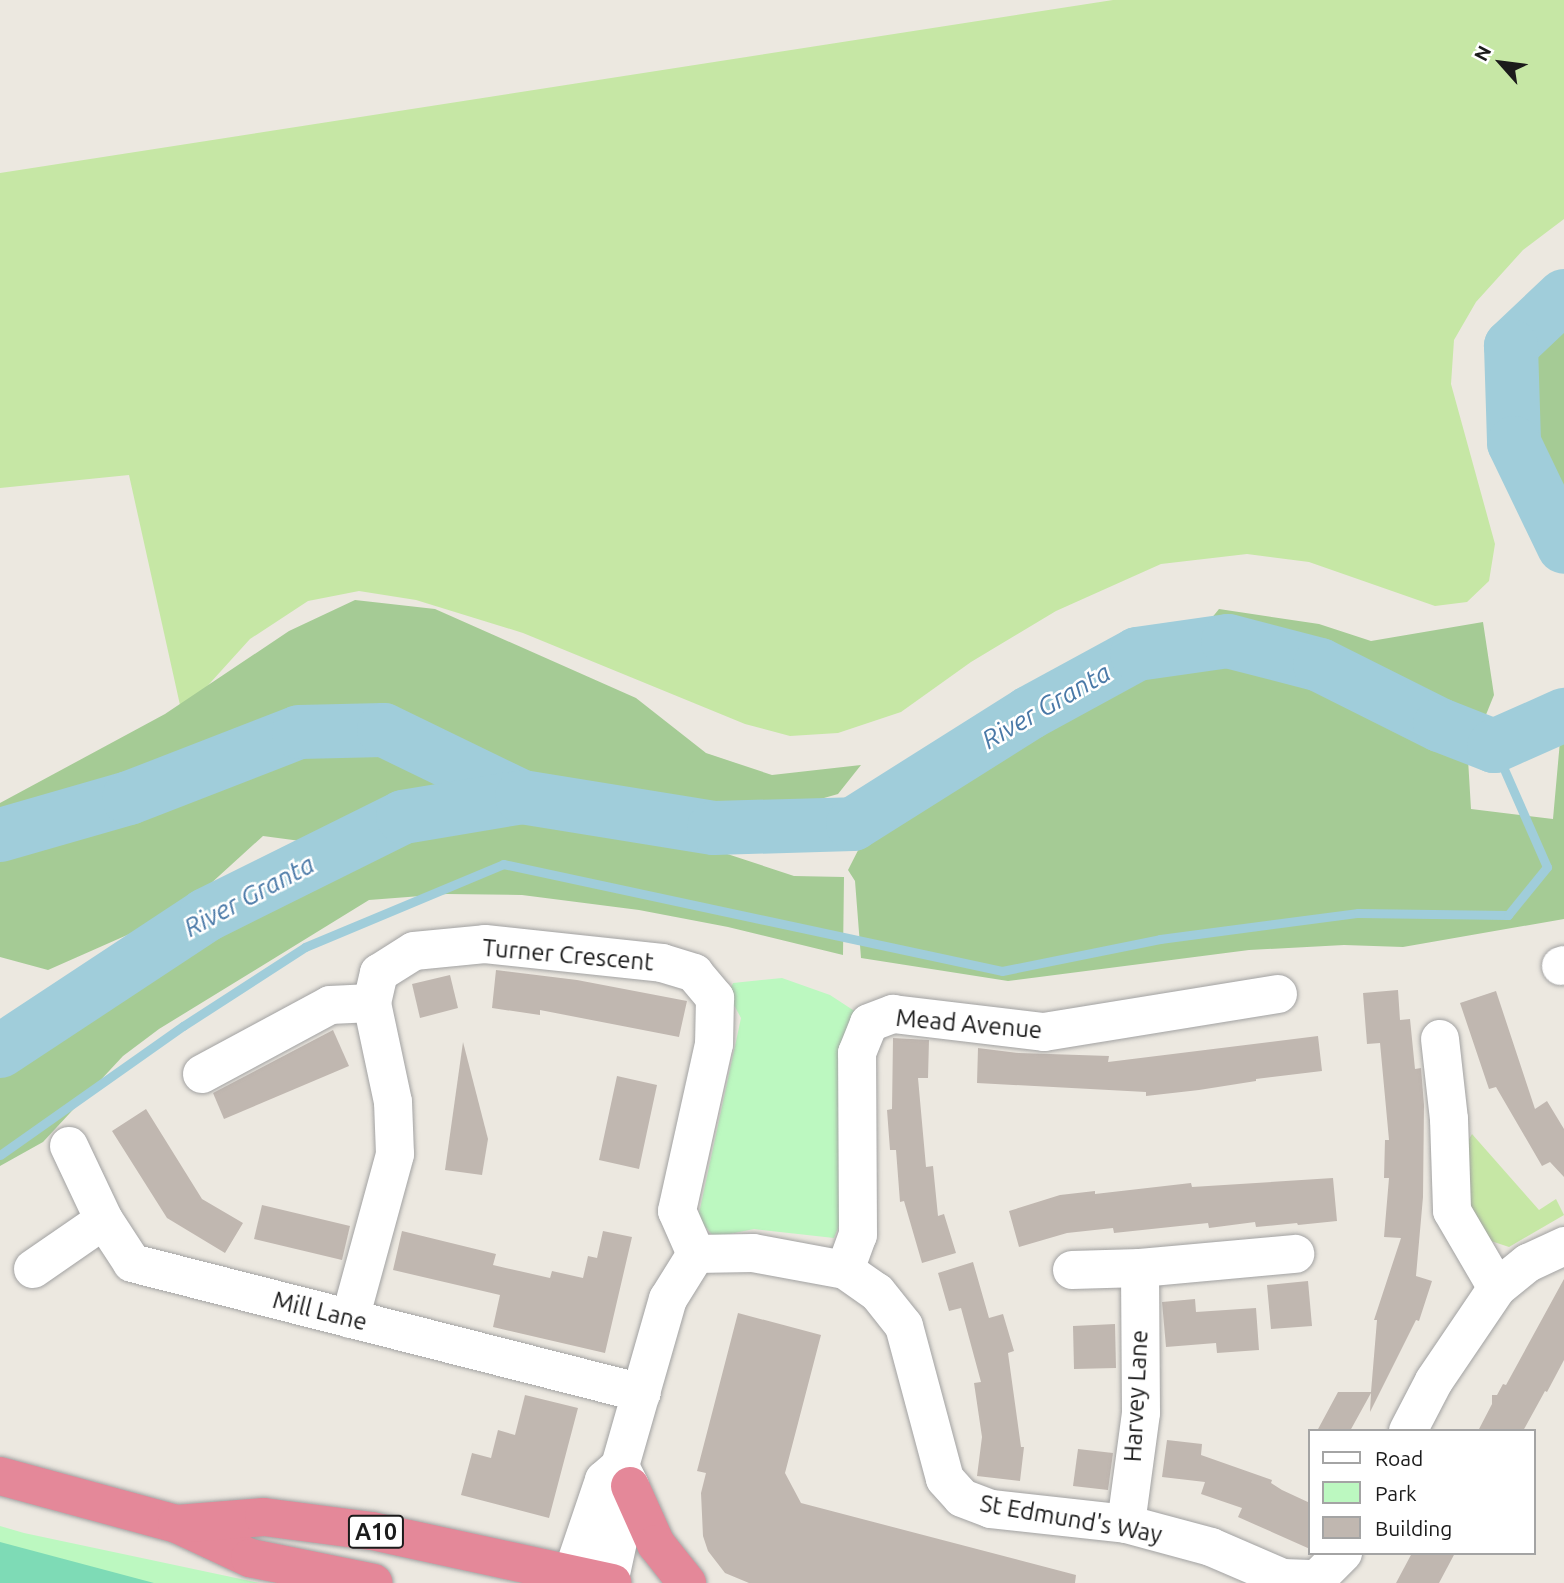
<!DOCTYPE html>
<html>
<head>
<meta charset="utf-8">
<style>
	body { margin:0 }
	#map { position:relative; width:1564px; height:1583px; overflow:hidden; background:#ece8e0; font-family:Ubuntu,sans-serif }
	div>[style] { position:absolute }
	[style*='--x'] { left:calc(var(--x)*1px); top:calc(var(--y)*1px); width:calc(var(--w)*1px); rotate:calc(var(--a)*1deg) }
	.grass>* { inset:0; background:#c6e7a5 }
	.forest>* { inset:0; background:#a5cb95 }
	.park>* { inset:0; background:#bcf8c0 }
	.pitch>* { inset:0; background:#7edbb6 }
	.stream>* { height:9px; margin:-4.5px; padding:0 4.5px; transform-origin:4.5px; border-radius:4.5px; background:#a0cdda }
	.river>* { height:54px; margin:-27px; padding:0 27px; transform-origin:27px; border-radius:27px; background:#a0cdda }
	.building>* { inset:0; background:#c0b7b0 }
	.roads { filter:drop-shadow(0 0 2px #a2a2a2) drop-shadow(0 0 2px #a2a2a2) }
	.minor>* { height:38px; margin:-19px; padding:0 19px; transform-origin:19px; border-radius:19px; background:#fff }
	.highway>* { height:38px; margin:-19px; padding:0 19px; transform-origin:19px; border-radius:19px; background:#e48899 }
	span { translate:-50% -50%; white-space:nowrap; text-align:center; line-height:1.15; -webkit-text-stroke:5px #fff; paint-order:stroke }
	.shield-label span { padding:2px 5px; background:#fff; border:2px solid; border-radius:5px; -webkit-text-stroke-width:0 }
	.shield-label { font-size:23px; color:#1b1b1b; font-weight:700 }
	.street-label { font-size:24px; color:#1b1b1b }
	.water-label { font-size:26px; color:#4a79a7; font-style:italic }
	.legend { position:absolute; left:1308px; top:1429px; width:228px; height:126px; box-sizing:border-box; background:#fff; border:2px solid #a4a4a4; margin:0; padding:9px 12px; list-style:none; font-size:21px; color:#1b1b1b }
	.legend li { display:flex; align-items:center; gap:14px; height:35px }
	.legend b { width:35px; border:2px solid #a4a4a4 }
	.north { position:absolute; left:1466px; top:28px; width:70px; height:70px; -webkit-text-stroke:5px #fff; paint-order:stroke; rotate:298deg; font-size:19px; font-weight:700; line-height:28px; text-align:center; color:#1b1b1b }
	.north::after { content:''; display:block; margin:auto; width:24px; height:32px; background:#1b1b1b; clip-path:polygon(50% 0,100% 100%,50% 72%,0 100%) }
</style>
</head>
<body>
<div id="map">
	<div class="grass">
		<i style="clip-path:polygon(1113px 0,1564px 0,1564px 219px,1523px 250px,1476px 302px,1454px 340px,1451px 384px,1495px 544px,1489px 581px,1467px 602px,1435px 606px,1309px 562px,1247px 554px,1161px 564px,1056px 611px,971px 662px,901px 712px,838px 733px,790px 736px,745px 724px,523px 633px,416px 600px,359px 591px,308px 601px,250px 639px,182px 714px,129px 475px,0 488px,0 173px)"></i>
		<i style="clip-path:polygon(1472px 1134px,1539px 1210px,1556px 1199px,1564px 1215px,1509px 1247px,1485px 1239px,1465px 1210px,1466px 1144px)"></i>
	</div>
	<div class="forest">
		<i style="clip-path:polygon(1564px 323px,1564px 521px,1539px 470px,1524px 407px,1524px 363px)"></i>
		<i style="clip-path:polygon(355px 600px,435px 609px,636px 698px,706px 753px,772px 775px,861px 765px,838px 794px,744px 821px,712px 849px,794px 876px,844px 877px,843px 955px,728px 927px,639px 910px,522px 895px,447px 894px,369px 900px,159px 1029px,123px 1056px,43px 1142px,0 1166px,0 1031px,16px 1009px,180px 952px,222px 924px,294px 887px,323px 844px,263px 836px,208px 886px,143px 928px,48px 970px,0 957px,0 803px,165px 714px,289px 631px)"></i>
		<i style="clip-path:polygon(1219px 609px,1319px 624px,1371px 641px,1483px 622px,1494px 695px,1468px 759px,1471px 809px,1553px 819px,1560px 741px,1564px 736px,1564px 919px,1403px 947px,1344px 945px,1249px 950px,1008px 981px,861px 958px,855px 881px,848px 870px,873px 821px,1073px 696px,1185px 651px)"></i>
	</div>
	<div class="park">
		<i style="clip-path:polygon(782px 978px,830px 995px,856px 1012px,846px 1208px,834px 1238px,754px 1229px,714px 1237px,698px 1218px,741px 1018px,728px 994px,733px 983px)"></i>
		<i style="clip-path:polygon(0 1526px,24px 1533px,260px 1583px,0 1583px)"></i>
	</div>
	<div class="pitch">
		<i style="clip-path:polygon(0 1542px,154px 1583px,0 1583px)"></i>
	</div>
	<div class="stream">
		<i style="--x:0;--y:1155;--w:224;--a:-35.2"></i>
		<i style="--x:183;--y:1026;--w:145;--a:-32.9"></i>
		<i style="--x:305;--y:947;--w:215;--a:-22.7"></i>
		<i style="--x:503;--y:864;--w:510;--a:12.1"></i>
		<i style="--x:1002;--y:971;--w:161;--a:-11.4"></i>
		<i style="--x:1160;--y:939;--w:200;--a:-7.5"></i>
		<i style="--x:1358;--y:913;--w:150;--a:0.8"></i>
		<i style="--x:1508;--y:915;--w:62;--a:-50.9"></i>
		<i style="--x:1547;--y:867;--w:132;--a:-113.7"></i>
	</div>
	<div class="river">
		<i style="--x:1564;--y:296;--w:73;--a:136.7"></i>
		<i style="--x:1511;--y:346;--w:97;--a:88.2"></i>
		<i style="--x:1514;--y:443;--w:115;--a:64.3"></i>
		<i style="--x:0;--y:835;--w:134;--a:-16"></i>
		<i style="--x:129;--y:798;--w:182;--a:-21.2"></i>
		<i style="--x:299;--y:732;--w:85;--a:-1.3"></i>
		<i style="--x:384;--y:730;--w:153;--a:25.9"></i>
		<i style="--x:0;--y:1051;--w:247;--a:-33.4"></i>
		<i style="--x:206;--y:915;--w:220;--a:-26.4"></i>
		<i style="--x:403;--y:817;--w:121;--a:-9.5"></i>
		<i style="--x:522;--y:797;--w:194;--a:9.2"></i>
		<i style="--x:714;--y:828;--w:139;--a:-1.6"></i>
		<i style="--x:853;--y:824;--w:208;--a:-32.2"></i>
		<i style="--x:1029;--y:713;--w:123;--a:-28.6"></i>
		<i style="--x:1137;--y:654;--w:92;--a:-8.1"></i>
		<i style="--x:1228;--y:641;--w:95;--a:14.6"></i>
		<i style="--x:1320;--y:665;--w:134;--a:26.6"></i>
		<i style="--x:1440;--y:725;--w:58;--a:21.3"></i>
		<i style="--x:1494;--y:746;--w:77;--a:-23.9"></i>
	</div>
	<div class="building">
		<i style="clip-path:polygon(496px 970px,577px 980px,687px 1001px,679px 1037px,540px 1010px,540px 1015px,492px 1008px)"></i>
		<i style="clip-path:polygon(450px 975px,458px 1008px,420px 1018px,412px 984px)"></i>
		<i style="clip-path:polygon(1398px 990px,1400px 1020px,1410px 1019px,1415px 1069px,1421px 1068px,1424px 1105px,1423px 1197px,1416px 1276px,1432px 1281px,1419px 1321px,1416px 1320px,1370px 1412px,1371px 1393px,1350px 1431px,1317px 1431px,1338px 1392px,1371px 1392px,1377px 1320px,1374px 1320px,1401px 1238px,1384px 1237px,1389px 1178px,1384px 1178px,1385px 1140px,1389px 1140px,1380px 1043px,1367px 1044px,1363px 993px)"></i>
		<i style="clip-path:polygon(1496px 991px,1535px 1109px,1547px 1101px,1564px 1129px,1564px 1177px,1550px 1162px,1542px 1166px,1496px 1087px,1489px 1089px,1460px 1003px)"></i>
		<i style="clip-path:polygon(333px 1030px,349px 1066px,224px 1119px,213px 1093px)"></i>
		<i style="clip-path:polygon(1318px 1036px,1322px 1071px,1256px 1079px,1256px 1081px,1199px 1090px,1146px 1096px,1146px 1092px,977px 1083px,978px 1048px,1019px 1053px,1109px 1056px,1108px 1062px)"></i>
		<i style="clip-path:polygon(893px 1038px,929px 1040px,928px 1078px,918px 1078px,926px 1167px,933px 1166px,938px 1216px,944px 1214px,956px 1253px,922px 1263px,904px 1201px,900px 1202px,896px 1150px,890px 1150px,887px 1110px,892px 1109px)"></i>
		<i style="clip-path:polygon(463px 1042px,488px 1139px,482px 1175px,445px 1170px)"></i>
		<i style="clip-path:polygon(617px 1076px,657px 1085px,639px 1169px,599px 1160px)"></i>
		<i style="clip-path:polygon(146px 1109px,202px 1199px,243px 1223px,225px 1253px,167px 1218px,112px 1131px)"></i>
		<i style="clip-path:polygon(1333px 1178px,1337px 1221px,1298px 1225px,1297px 1223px,1256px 1227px,1255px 1222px,1209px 1228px,1208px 1223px,1114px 1233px,1113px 1228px,1067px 1233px,1019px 1247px,1009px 1211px,1060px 1195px,1095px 1191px,1095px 1194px,1191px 1183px,1192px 1187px)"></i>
		<i style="clip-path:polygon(262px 1205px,350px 1226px,342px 1260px,254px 1239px)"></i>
		<i style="clip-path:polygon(402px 1231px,496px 1254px,493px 1265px,550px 1278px,552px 1271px,583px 1278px,588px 1256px,597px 1258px,603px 1231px,632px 1237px,605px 1353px,493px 1327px,500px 1295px,393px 1270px)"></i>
		<i style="clip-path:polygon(973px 1262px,989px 1318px,1003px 1314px,1014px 1351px,1008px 1353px,1021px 1447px,1024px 1447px,1020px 1481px,977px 1476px,982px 1437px,974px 1383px,981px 1382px,961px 1308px,949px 1311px,938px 1273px)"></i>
		<i style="clip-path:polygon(1564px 1279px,1564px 1360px,1547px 1392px,1545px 1391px,1523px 1431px,1478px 1431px,1492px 1404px,1492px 1395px,1497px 1395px,1503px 1384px,1506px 1385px)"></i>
		<i style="clip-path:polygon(1308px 1281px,1312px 1326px,1271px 1329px,1267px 1285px)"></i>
		<i style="clip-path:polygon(1195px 1299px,1196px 1312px,1256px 1308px,1259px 1350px,1217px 1353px,1216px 1343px,1166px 1347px,1162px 1302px)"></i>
		<i style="clip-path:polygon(738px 1313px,821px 1335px,785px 1473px,801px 1503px,1076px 1575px,1075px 1583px,749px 1583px,725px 1573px,708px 1551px,703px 1536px,701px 1493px,706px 1473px,697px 1471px)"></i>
		<i style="clip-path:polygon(1115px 1324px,1116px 1368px,1074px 1369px,1073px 1326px)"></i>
		<i style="clip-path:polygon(525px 1395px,578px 1408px,549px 1518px,461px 1495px,472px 1453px,491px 1458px,498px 1430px,515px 1435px)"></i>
		<i style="clip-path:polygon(1167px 1440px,1202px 1444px,1201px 1455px,1272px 1480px,1271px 1483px,1282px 1490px,1310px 1503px,1310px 1549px,1238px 1517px,1242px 1508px,1201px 1494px,1205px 1482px,1162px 1477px)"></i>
		<i style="clip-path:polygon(1078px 1449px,1113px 1453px,1108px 1490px,1073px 1486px)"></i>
		<i style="clip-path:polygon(1412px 1553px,1455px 1553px,1439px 1583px,1396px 1583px)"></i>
	</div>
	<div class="roads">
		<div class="minor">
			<i style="--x:1561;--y:966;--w:3;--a:-18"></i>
			<i style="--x:1440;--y:1039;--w:81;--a:83.6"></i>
			<i style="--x:1449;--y:1119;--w:92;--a:88.1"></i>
			<i style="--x:1452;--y:1211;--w:89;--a:59.7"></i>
			<i style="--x:202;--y:1074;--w:145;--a:-28.3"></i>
			<i style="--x:330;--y:1005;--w:42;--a:-2.7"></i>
			<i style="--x:69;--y:1146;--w:82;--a:64.7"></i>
			<i style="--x:33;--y:1269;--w:86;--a:-34.6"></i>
			<i style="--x:104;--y:1220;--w:51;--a:56.9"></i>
			<i style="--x:132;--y:1263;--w:526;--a:14.3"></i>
			<i style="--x:845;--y:1270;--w:37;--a:-70"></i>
			<i style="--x:858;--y:1235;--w:182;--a:-90.3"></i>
			<i style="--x:857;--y:1053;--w:32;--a:-68"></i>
			<i style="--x:869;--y:1023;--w:26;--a:-21"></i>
			<i style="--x:893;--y:1014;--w:152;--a:6.8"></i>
			<i style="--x:1044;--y:1032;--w:237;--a:-9.2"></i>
			<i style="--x:1072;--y:1270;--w:68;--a:-1.7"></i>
			<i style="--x:1140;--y:1268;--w:156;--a:-5.2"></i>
			<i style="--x:350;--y:1319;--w:171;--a:-74.7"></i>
			<i style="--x:395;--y:1154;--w:52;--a:-92.2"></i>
			<i style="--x:393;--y:1102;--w:101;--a:-102"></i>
			<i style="--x:372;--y:1003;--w:31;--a:-77"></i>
			<i style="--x:379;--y:973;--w:41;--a:-32.2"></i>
			<i style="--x:414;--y:951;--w:71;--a:-5.6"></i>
			<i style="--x:485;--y:944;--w:178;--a:6.1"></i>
			<i style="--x:662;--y:963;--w:34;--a:17"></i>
			<i style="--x:694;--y:973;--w:33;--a:50"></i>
			<i style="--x:715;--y:998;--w:46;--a:91.2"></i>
			<i style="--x:714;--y:1044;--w:171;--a:102.5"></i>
			<i style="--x:677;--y:1211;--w:47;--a:66.2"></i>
			<i style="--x:1408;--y:1431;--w:56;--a:-62.5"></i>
			<i style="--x:1434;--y:1381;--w:112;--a:-55.9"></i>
			<i style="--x:1497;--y:1288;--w:40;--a:-39"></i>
			<i style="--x:1528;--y:1263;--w:40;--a:-25"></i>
			<i style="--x:620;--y:1466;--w:174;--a:-74"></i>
			<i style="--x:668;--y:1299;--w:53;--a:-58.1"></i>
			<i style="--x:696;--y:1254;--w:57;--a:-1"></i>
			<i style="--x:753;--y:1253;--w:94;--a:10.5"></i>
			<i style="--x:845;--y:1270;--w:39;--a:35"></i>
			<i style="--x:877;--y:1292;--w:43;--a:51.5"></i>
			<i style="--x:904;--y:1326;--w:158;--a:75"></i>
			<i style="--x:945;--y:1479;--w:25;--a:48"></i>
			<i style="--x:962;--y:1498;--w:31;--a:21"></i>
			<i style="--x:991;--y:1509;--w:136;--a:6.3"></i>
			<i style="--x:1126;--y:1524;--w:88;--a:15.1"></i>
			<i style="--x:1211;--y:1547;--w:78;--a:23.3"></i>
			<i style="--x:1283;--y:1578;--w:34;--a:2"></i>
			<i style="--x:1317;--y:1579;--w:37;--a:-45"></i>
			<i style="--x:1126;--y:1524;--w:112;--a:-82.3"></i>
			<i style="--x:1141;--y:1413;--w:145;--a:-90.4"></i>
			<i style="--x:569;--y:1583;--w:109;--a:-71.2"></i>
			<i style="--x:604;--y:1480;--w:21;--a:-41"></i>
			<i style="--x:609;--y:1583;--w:99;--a:-77.8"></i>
			<i style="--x:630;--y:1486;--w:20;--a:-117"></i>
		</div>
		<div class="highway">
			<i style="--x:0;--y:1476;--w:183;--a:15.2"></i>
			<i style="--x:177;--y:1524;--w:81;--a:25"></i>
			<i style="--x:250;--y:1558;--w:126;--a:11.4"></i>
			<i style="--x:630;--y:1486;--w:64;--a:65.9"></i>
			<i style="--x:656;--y:1544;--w:50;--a:51.5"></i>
			<i style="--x:177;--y:1524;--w:87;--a:-4.6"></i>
			<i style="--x:264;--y:1517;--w:109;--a:7.4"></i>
			<i style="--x:372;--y:1531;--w:246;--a:12.2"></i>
		</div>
	</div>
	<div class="shield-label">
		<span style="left:376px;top:1532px">A10</span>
	</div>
	<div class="street-label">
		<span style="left:568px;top:955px;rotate:5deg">Turner Crescent</span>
		<span style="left:969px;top:1024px;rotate:5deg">Mead Avenue</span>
		<span style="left:320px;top:1311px;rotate:14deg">Mill Lane</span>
		<span style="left:1136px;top:1396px;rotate:-87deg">Harvey Lane</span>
		<span style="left:1071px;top:1519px;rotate:10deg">St Edmund's Way</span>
	</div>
	<div class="water-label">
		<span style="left:1046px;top:706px;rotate:-30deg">River Granta</span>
		<span style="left:249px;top:896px;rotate:-28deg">River Granta</span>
	</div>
	<ul class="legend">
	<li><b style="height:9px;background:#fff"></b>Road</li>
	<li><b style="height:19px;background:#bcf8c0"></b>Park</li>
	<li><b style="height:19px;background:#c0b7b0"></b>Building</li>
	</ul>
	<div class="north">N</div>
</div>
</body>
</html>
